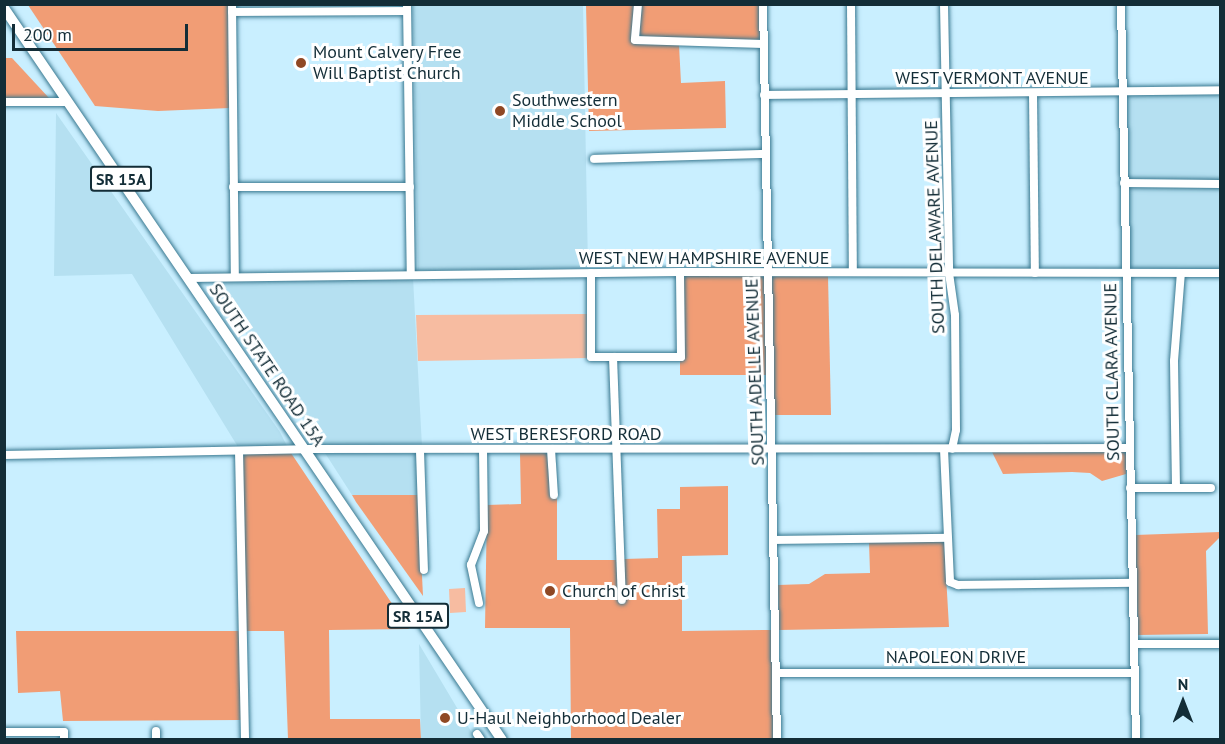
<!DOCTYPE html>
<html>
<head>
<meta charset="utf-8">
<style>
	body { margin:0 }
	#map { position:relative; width:1225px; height:744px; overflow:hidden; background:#c9efff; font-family:"PT Sans",sans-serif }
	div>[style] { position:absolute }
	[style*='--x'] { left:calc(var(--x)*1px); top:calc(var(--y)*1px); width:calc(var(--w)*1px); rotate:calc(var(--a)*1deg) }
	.built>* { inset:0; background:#b5e0f1 }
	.green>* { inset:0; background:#f7bca1 }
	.forest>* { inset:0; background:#f19d75 }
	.roads { filter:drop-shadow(0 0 2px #397890) drop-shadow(0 0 2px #397890) }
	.minor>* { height:8px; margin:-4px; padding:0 4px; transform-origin:4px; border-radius:4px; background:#fff }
	.highway>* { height:10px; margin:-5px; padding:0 5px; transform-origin:5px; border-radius:5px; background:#fff }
	.dots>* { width:16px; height:16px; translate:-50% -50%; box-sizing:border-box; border:3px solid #fff; border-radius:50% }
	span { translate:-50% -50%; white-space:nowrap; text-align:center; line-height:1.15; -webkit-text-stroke:6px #fff; paint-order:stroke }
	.shield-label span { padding:2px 4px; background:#fff; border:2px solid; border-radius:4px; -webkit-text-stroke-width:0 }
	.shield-label { font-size:16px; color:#132d37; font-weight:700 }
	.poi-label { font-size:18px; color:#132d37 }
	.left { translate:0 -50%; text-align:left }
	.street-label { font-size:18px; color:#132d37 }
	.frame { position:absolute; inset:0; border:6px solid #132d37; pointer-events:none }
	.north { position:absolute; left:1153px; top:672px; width:60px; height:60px; -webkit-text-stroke:4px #fff; paint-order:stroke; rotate:0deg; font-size:16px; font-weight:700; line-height:24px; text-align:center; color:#132d37 }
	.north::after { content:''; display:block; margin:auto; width:21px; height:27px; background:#132d37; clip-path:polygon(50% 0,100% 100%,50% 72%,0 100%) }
	.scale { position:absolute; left:12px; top:24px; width:176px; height:27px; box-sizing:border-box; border:3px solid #132d37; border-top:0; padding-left:8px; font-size:18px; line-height:21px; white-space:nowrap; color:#132d37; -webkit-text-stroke:4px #fff; paint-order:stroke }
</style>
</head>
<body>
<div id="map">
	<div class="built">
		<i style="clip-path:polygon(413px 5px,583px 5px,588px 268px,418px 270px)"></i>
		<i style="clip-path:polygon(1126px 93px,1220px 94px,1220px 180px,1127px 179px)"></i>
		<i style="clip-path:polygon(56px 113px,280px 432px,287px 446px,238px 447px,132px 274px,54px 276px)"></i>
		<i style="clip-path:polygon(1127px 186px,1220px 187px,1220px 270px,1128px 270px)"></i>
		<i style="clip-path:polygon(413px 278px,422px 447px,321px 446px,211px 281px)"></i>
		<i style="clip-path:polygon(325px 453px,417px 454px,418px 495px,352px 495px)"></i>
		<i style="clip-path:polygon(419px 644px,472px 733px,477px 739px,421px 739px)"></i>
	</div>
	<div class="green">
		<i style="clip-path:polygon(588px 314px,588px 358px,418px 361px,416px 315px)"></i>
		<i style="clip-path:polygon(465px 588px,466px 612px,450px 613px,449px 589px)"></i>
	</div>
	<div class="forest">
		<i style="clip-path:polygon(28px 5px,229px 6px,230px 108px,158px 111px,95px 106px)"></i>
		<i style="clip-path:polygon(586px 5px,635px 5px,632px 43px,679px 45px,681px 83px,725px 81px,726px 128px,589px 131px)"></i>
		<i style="clip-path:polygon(641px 5px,760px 5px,760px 41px,638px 37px)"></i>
		<i style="clip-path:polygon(4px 58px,12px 58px,49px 98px,5px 99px)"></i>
		<i style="clip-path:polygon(683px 276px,764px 276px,767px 375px,680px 375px,680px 360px,684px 360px)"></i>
		<i style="clip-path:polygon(770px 276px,828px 276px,831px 415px,774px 415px)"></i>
		<i style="clip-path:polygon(549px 452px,551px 498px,557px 498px,557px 560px,618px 560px,620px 604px,625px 603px,624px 559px,658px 558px,657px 509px,680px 509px,680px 487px,728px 486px,728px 555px,682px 556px,682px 631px,773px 630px,774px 739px,571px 739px,570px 628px,485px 628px,487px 505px,521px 504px,520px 453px)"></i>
		<i style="clip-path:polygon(992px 452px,1126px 452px,1126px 474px,1102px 481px,1090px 473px,1072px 472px,1003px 474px)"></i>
		<i style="clip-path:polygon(291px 453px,409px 629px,329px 630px,330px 719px,420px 719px,421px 739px,288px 739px,284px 631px,246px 631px,242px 454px)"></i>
		<i style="clip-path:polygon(352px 495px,418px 495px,423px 596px,356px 502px)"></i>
		<i style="clip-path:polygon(1220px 532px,1220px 537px,1206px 551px,1208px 634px,1138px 635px,1135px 535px)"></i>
		<i style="clip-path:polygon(944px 541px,949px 627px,779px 630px,778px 585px,809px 584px,825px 574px,870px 573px,869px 542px)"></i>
		<i style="clip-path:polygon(16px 631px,240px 631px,242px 720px,63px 721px,60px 691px,18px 693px)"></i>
	</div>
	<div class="roads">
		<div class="minor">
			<i style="--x:232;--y:4;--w:273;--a:89.4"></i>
			<i style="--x:407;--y:4;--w:271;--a:89.2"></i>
			<i style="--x:638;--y:4;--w:36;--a:95"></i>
			<i style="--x:635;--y:40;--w:128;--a:1.8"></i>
			<i style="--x:763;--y:4;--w:736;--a:88.91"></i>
			<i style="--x:851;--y:4;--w:268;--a:89.6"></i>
			<i style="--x:944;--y:4;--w:269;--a:88.9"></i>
			<i style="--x:949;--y:273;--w:42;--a:81.9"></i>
			<i style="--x:955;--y:315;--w:115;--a:89.5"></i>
			<i style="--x:956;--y:430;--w:19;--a:102"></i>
			<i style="--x:1121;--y:4;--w:736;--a:88.83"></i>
			<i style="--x:232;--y:12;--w:175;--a:-0.3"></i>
			<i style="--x:1033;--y:93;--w:180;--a:89.4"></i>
			<i style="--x:764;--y:95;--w:456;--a:-0.6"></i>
			<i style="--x:4;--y:102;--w:64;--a:0"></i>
			<i style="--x:594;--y:159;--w:171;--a:-1.7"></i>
			<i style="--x:1124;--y:183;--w:96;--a:0.6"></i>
			<i style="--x:233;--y:187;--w:177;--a:0"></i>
			<i style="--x:591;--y:273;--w:84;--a:90"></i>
			<i style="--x:591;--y:357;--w:90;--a:0"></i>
			<i style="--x:681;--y:357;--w:85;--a:-90.7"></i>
			<i style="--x:188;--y:278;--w:492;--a:-0.7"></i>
			<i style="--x:680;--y:272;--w:540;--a:0.11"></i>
			<i style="--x:613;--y:357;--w:243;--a:87.9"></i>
			<i style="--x:551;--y:449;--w:46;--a:86.3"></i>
			<i style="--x:944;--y:449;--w:133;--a:87.4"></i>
			<i style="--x:950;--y:582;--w:9;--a:21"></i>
			<i style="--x:958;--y:585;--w:174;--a:-0.7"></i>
			<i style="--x:239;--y:451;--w:289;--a:88.8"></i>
			<i style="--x:420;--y:451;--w:119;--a:88.1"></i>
			<i style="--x:4;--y:455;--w:301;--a:-1.1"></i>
			<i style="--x:305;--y:449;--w:824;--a:-0.07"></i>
			<i style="--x:1130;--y:488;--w:81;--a:0"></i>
			<i style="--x:1176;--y:488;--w:127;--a:-90.9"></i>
			<i style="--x:1174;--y:361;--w:88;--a:-85.5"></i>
			<i style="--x:775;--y:540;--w:172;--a:-0.7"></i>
			<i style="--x:479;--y:603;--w:39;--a:-102"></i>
			<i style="--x:471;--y:565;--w:36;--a:-69"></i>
			<i style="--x:484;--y:531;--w:82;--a:-90.7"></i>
			<i style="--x:1134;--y:644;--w:86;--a:0"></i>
			<i style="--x:777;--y:673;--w:358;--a:0"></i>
			<i style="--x:156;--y:731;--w:9;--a:90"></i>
			<i style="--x:4;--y:732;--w:60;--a:0"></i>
			<i style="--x:64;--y:732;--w:8;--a:90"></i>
			<i style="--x:477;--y:734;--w:7;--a:56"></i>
		</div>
		<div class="highway">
			<i style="--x:4;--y:8;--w:885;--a:55.77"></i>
		</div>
	</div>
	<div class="dots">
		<i style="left:301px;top:63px;background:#8f4824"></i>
		<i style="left:500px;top:111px;background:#8f4824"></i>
		<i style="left:550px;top:591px;background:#8f4824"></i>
		<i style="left:445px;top:718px;background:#8f4824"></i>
	</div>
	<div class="shield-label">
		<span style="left:121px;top:179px">SR 15A</span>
		<span style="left:418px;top:616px">SR 15A</span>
	</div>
	<div class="poi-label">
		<span class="left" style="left:313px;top:63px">Mount Calvery Free<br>Will Baptist Church</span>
		<span class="left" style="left:512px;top:111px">Southwestern<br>Middle School</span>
		<span class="left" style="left:562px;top:591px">Church of Christ</span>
		<span class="left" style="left:457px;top:718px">U-Haul Neighborhood Dealer</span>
	</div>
	<div class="street-label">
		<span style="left:992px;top:78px">WEST VERMONT AVENUE</span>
		<span style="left:935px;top:227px;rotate:-92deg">SOUTH DELAWARE AVENUE</span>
		<span style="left:704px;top:258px">WEST NEW HAMPSHIRE AVENUE</span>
		<span style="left:267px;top:365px;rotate:56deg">SOUTH STATE ROAD 15A</span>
		<span style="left:755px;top:372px;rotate:-92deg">SOUTH ADELLE AVENUE</span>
		<span style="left:1112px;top:372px;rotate:-91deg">SOUTH CLARA AVENUE</span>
		<span style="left:566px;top:434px">WEST BERESFORD ROAD</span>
		<span style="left:956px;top:657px">NAPOLEON DRIVE</span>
	</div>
	<div class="frame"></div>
	<div class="north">N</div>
	<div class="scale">200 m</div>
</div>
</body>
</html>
